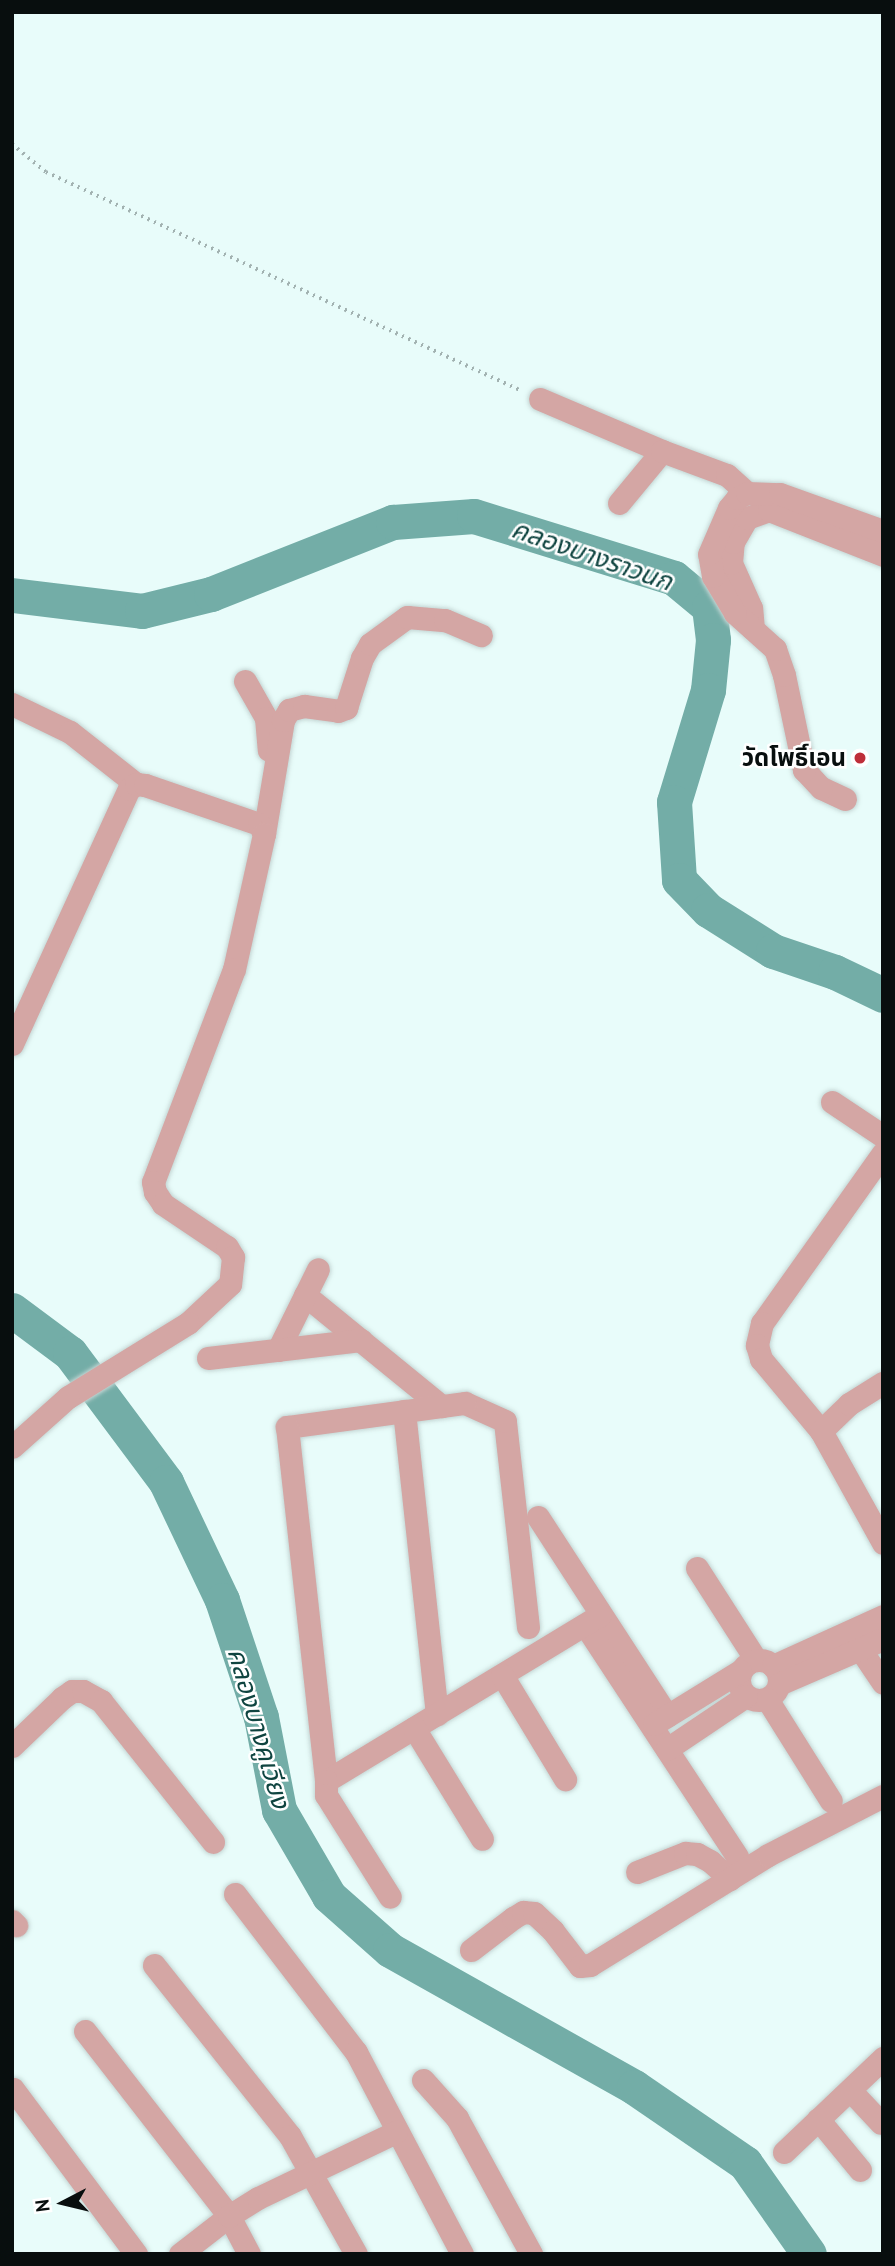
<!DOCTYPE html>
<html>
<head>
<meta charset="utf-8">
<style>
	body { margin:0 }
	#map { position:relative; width:895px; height:2266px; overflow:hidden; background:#e8fcfa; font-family:"PT Sans","Noto Sans Thai",sans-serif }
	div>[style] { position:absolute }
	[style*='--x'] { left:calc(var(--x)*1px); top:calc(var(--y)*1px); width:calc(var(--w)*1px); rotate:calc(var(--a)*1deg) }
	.river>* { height:35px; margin:-17.5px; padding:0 17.5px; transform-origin:17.5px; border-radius:17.5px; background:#73ada7 }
	.path>* { height:3.5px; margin-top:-1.75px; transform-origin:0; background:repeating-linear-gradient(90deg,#a2b2b1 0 2px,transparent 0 7px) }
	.roads { filter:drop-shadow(0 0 2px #c4d6d4) drop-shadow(0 0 2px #c4d6d4) }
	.minor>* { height:23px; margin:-11.5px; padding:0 11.5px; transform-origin:11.5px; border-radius:11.5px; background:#d4a6a4 }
	.minor>.ring { margin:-11.5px; padding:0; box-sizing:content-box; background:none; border:23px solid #d4a6a4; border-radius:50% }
	.dots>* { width:19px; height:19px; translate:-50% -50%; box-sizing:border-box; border:4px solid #fff; border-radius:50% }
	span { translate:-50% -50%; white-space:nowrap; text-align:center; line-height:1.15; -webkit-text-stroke:5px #fff; paint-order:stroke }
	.poi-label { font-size:24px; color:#080e0e; font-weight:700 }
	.right { translate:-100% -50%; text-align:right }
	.water-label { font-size:26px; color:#0f4440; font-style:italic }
	.frame { position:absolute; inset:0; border:14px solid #080e0e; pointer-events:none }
	.north { position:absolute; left:28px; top:2168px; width:70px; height:70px; -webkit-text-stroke:5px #fff; paint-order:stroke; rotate:263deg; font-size:19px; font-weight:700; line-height:28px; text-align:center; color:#080e0e }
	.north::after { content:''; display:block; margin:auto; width:24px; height:32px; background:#080e0e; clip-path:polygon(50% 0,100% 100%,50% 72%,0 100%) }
</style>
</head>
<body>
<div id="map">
	<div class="river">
		<i style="--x:12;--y:595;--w:131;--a:7"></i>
		<i style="--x:142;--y:611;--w:71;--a:-13.8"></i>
		<i style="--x:211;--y:594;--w:196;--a:-21.6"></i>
		<i style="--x:393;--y:522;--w:81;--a:-4.2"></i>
		<i style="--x:474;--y:516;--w:209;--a:17.2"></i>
		<i style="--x:674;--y:578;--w:45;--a:39.6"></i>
		<i style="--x:709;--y:607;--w:33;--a:83"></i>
		<i style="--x:713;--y:640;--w:50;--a:95.7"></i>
		<i style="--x:708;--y:690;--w:117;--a:106.9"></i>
		<i style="--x:674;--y:802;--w:78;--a:86.3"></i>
		<i style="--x:679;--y:880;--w:42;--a:46"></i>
		<i style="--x:708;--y:910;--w:77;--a:32.2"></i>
		<i style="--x:773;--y:951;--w:65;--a:18.7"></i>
		<i style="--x:835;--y:972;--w:53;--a:25.6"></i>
		<i style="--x:12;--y:1310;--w:72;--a:36.6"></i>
		<i style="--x:70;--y:1353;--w:161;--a:53.3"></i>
		<i style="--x:166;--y:1482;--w:131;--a:64.6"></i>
		<i style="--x:222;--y:1600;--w:123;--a:71.6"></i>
		<i style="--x:261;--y:1717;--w:95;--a:79"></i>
		<i style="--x:279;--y:1810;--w:99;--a:59.8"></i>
		<i style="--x:329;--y:1896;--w:81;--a:41.5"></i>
		<i style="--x:390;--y:1950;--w:280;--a:29.3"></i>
		<i style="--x:634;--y:2087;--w:135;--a:34.4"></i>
		<i style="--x:745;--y:2163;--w:111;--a:54.9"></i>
	</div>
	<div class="path">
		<i style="--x:12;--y:144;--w:44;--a:39.5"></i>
		<i style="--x:46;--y:172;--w:524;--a:24.71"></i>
	</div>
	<div class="roads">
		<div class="minor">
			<i style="--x:540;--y:399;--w:133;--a:23.1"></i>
			<i style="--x:619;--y:503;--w:67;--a:-50.4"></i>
			<i style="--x:662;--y:451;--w:69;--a:20.3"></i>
			<i style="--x:727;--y:475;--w:27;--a:42"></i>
			<i style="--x:753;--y:629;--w:21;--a:-95"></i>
			<i style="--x:751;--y:608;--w:49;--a:-114"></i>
			<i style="--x:731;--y:563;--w:21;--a:-85"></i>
			<i style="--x:733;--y:542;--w:28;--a:-60"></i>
			<i style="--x:747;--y:518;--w:23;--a:-20"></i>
			<i style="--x:769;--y:510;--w:123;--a:21.5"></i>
			<i style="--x:245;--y:681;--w:43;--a:60.4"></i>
			<i style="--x:266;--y:718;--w:32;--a:85"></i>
			<i style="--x:12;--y:704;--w:64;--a:25.8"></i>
			<i style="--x:70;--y:732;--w:84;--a:38.2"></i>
			<i style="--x:845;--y:799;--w:26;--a:-155"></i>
			<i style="--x:821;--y:788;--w:25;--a:-133"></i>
			<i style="--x:804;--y:770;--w:97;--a:-101.9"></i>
			<i style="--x:784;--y:675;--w:28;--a:-109"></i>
			<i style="--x:775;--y:649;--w:54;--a:-138"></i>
			<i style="--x:735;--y:613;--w:43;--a:-120.7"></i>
			<i style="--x:713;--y:576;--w:22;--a:-100"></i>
			<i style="--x:709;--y:554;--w:50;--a:-66.5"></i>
			<i style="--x:729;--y:508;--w:13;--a:-51"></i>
			<i style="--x:737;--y:498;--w:11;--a:-27"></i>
			<i style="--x:747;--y:493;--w:33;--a:2"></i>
			<i style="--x:780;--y:494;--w:109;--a:19.8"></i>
			<i style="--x:264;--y:834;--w:116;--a:-80.5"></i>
			<i style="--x:283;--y:720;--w:12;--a:-59"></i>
			<i style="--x:289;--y:710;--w:16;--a:-15"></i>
			<i style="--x:304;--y:706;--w:34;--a:8"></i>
			<i style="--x:338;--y:711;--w:9;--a:-21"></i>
			<i style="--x:346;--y:708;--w:52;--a:-72.3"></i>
			<i style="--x:362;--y:658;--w:16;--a:-60"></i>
			<i style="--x:370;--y:644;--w:46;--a:-36.1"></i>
			<i style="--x:407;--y:617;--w:38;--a:5"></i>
			<i style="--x:445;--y:620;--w:39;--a:23"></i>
			<i style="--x:12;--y:1044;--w:281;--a:-65.4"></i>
			<i style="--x:129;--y:789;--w:9;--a:-36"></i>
			<i style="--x:136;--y:784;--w:9;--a:6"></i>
			<i style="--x:145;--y:785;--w:120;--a:18.9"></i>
			<i style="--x:259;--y:824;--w:11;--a:63"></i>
			<i style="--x:264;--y:834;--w:138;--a:102.5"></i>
			<i style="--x:234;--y:969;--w:228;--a:110.8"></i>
			<i style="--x:153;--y:1182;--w:10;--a:79"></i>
			<i style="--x:155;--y:1192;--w:14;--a:56"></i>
			<i style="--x:163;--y:1204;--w:77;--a:33.9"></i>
			<i style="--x:227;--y:1247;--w:12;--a:59"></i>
			<i style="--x:233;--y:1257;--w:27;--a:96"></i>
			<i style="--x:230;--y:1284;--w:57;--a:137.1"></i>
			<i style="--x:188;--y:1323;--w:141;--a:148.3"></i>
			<i style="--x:68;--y:1397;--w:75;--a:138.2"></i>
			<i style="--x:832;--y:1102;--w:61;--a:33.7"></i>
			<i style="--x:883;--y:1153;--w:209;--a:125.4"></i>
			<i style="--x:762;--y:1323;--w:23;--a:103"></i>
			<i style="--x:757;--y:1345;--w:15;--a:74"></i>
			<i style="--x:761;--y:1359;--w:94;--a:50.2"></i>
			<i style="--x:821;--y:1431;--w:128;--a:61"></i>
			<i style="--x:305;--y:1295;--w:176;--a:39.2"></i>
			<i style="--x:278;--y:1350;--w:90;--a:-63.7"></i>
			<i style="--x:208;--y:1358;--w:154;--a:-6.7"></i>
			<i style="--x:404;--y:1411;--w:305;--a:83.8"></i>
			<i style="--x:821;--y:1431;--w:39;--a:-44"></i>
			<i style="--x:849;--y:1404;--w:40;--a:-32"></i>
			<i style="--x:538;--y:1517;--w:237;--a:57"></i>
			<i style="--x:697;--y:1568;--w:109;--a:57.3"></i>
			<i style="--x:585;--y:1625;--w:277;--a:56.7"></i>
			<i style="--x:528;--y:1627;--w:207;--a:-96.4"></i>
			<i style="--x:505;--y:1421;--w:44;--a:-155.8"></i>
			<i style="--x:465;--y:1403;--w:180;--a:172.3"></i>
			<i style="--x:287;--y:1427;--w:356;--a:83.7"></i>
			<i style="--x:326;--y:1781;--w:320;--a:-31.2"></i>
			<i style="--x:852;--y:1637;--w:55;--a:56"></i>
			<i class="ring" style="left:739px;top:1660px;width:17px;height:17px"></i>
			<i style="--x:773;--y:1666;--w:121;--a:-24.4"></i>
			<i style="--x:502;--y:1675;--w:122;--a:58.8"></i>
			<i style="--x:779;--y:1684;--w:113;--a:-23.4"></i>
			<i style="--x:767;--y:1699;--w:120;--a:57.9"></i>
			<i style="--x:654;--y:1724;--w:101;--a:-31.6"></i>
			<i style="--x:414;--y:1728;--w:130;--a:58.5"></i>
			<i style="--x:12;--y:1746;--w:69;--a:-43.8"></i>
			<i style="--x:62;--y:1698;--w:12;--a:-35"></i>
			<i style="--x:72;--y:1691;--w:11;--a:0"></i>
			<i style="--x:83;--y:1691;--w:21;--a:29"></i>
			<i style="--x:101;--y:1701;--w:180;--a:51.5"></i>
			<i style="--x:667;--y:1749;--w:95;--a:-33.9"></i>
			<i style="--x:326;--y:1781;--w:14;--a:90"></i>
			<i style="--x:326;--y:1795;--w:120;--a:57.9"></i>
			<i style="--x:637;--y:1872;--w:52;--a:-21.6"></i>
			<i style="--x:685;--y:1853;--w:12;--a:5"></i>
			<i style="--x:697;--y:1854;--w:15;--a:28"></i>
			<i style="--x:710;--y:1861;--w:27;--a:42"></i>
			<i style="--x:235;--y:1894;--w:199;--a:52.6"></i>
			<i style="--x:356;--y:2052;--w:228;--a:62.3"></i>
			<i style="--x:12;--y:1921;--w:6;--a:45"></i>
			<i style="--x:471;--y:1950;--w:53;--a:-37.3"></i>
			<i style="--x:513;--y:1918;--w:12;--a:-31"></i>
			<i style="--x:523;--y:1912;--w:11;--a:5"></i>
			<i style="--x:534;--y:1913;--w:26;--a:43"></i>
			<i style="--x:553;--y:1931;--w:44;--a:52.4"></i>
			<i style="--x:580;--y:1966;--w:10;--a:-6"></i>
			<i style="--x:590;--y:1965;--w:209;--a:-31.7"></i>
			<i style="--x:768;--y:1855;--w:129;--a:-27.2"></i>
			<i style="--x:154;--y:1965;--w:218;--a:51.5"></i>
			<i style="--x:290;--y:2136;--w:135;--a:60.8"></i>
			<i style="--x:85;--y:2031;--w:234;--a:52.1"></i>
			<i style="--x:229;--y:2216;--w:43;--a:62.2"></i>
			<i style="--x:423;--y:2080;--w:51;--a:48.2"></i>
			<i style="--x:457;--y:2118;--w:155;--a:61.4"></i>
			<i style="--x:13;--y:2089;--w:206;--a:53.3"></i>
			<i style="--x:850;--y:2090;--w:45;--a:46.8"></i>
			<i style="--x:818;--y:2119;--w:66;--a:50.5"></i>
			<i style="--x:784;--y:2152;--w:137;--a:-43.5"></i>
			<i style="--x:180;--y:2254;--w:62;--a:-37.8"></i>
			<i style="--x:229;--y:2216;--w:34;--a:-32"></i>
			<i style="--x:258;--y:2198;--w:153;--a:-25.6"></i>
		</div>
	</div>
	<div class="dots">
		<i style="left:860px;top:758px;background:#be2e39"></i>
	</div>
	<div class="poi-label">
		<span class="right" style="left:846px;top:758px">วัดโพธิ์เอน</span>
	</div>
	<div class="water-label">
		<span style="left:592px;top:555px;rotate:19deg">คลองบางราวนก</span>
		<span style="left:259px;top:1728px;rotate:74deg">คลองบางคูเวียง</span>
	</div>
	<div class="frame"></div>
	<div class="north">N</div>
</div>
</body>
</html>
